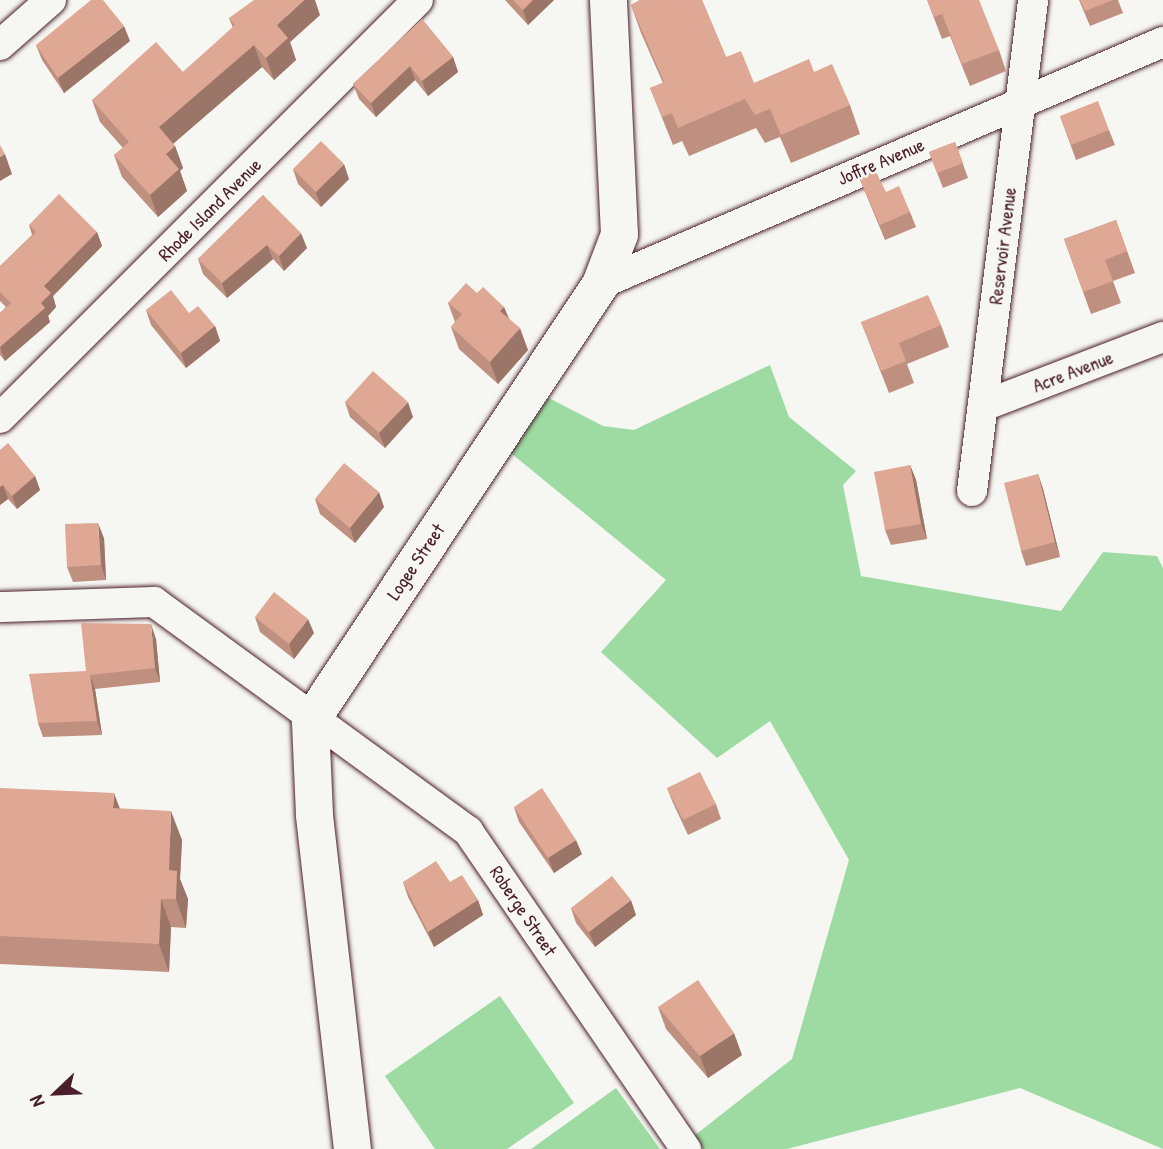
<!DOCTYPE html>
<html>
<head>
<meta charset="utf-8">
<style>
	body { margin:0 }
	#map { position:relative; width:1163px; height:1149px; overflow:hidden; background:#f6f6f2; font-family:"Patrick Hand",sans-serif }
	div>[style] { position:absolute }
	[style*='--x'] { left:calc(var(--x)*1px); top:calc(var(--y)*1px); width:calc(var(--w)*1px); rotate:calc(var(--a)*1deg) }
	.green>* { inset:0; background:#9ddba3 }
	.roads { filter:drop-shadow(0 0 2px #4a1f2b) drop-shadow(0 0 2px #4a1f2b) }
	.minor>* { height:30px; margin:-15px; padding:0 15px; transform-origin:15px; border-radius:15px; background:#f6f6f2 }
	.tertiary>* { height:37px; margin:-18.5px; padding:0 18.5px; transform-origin:18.5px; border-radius:18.5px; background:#f6f6f2 }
	.wall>* { inset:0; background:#bf907f }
	.shaded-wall>* { inset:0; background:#9b7668 }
	.building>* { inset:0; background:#dea894 }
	span { translate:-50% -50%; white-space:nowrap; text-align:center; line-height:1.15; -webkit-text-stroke:5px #f6f6f2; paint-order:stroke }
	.street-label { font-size:19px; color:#4a1f2b }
	.north { position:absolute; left:21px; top:1058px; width:70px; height:70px; -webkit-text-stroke:5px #f6f6f2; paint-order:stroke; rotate:247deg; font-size:19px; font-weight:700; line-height:28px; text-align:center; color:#4a1f2b }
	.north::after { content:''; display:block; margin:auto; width:24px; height:32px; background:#4a1f2b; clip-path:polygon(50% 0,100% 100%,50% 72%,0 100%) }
</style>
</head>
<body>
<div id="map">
	<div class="green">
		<i style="clip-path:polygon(770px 365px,789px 417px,856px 471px,843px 485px,861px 576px,1061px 611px,1103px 552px,1157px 556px,1163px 568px,1163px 1149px,1020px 1088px,787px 1149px,703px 1149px,694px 1136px,792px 1059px,849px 860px,770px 721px,717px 758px,601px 652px,666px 580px,506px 449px,545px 396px,603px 426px,634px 430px)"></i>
		<i style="clip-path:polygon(500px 996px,574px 1103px,507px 1149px,435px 1149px,385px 1076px)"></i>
		<i style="clip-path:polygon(616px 1088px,660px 1149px,531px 1149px)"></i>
	</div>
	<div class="roads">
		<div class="minor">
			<i style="--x:0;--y:45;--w:68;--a:-41.4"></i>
			<i style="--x:600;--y:284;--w:613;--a:-23.26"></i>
			<i style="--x:983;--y:406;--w:193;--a:-21"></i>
			<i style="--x:0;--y:418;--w:591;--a:-45"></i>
			<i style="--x:972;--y:491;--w:495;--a:-82.9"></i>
			<i style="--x:0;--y:607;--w:154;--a:-1.9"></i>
			<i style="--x:154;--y:602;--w:389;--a:36.1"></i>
			<i style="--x:468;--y:831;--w:386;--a:55.6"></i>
		</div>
		<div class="tertiary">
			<i style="--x:352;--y:1149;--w:337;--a:-96.5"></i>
			<i style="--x:314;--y:814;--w:93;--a:-92.5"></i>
			<i style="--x:310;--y:721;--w:524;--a:-56.43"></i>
			<i style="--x:600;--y:284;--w:53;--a:-69.2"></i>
			<i style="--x:619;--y:234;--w:234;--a:-92.7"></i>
		</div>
	</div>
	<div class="wall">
		<i style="clip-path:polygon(505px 0,554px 0,528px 25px)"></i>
		<i style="clip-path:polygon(640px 0,702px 0,726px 57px,754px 83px,814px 72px,850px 105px,860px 134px,791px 163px,780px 137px,765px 143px,756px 128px,689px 156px,682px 141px,673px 145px,650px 88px,663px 83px,641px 33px,631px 5px)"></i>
		<i style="clip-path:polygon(927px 0,999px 50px,1006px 71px,970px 86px,950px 36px,942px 39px)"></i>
		<i style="clip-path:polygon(1079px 0,1118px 0,1123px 13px,1090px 26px)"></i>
		<i style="clip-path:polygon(320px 15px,290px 42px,296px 60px,274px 80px,262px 67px,173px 144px,175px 146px,183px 168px,180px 171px,187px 191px,158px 217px,122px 177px,114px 155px,123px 148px,100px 122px,92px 100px,183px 72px,233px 28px,229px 18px)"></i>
		<i style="clip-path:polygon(422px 19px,453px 57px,458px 72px,428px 96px,415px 80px,376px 117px,359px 99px,353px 84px)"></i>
		<i style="clip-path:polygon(130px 41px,64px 93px,42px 60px,36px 45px)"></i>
		<i style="clip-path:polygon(1060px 116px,1109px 130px,1115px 145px,1076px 160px)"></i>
		<i style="clip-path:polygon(955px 142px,968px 178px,943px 188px,929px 152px)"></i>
		<i style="clip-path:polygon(293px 169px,349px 179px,321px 207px,298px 184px)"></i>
		<i style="clip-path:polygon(858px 175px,886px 192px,910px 212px,916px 227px,885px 240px)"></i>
		<i style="clip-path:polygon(263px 195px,307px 248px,284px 271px,273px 259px,227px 298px,203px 274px,198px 259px)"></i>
		<i style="clip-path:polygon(1116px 220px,1135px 273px,1113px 281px,1121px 303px,1091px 314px,1064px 239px)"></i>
		<i style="clip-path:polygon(29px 225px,97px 232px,102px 246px,53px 296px,56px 307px,48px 316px,50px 322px,5px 361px,0 355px,0 313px,6px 307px,0 301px,0 266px,32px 235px)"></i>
		<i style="clip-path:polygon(477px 293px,504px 307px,509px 318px,528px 350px,498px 384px,459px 349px,451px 327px,455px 322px,448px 303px)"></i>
		<i style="clip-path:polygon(146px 310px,215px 326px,220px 341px,186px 368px,151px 325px)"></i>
		<i style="clip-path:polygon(861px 322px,941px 325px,949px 347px,907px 364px,914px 383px,889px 393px)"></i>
		<i style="clip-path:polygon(345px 402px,413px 417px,385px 448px,350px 417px)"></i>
		<i style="clip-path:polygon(0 450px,35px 476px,40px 490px,17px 509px,8px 499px,0 505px)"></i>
		<i style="clip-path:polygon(910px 465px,916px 480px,927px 539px,891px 545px,885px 530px)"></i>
		<i style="clip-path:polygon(1038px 474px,1043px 489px,1060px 557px,1026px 566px,1021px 551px)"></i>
		<i style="clip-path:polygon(315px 499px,384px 507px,355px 543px,320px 514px)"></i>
		<i style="clip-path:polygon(104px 538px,106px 580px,73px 582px,67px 567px)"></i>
		<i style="clip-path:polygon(255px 617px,314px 633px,294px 659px,260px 632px)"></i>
		<i style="clip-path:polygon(156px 639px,160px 682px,95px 689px,102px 735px,43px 737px,38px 723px,86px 671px)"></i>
		<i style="clip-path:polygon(0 788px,120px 809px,182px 840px,180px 879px,188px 899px,186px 928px,171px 927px,169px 972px,0 964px)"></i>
		<i style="clip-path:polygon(667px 788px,716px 804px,721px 819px,688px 835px,673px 803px)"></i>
		<i style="clip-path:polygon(514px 807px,582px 854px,554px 873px,519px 822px)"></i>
		<i style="clip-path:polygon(403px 882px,450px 882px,478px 900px,483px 915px,434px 947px,408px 897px)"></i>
		<i style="clip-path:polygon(571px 908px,636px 915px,595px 947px,576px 923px)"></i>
		<i style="clip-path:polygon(658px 1007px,742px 1055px,708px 1078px,666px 1029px)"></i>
	</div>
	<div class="shaded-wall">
		<i style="clip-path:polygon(304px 0,315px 0,320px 15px,290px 42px,296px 60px,274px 80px,266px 58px,277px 25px)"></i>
		<i style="clip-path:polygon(533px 0,554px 0,528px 25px,523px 10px)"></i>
		<i style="clip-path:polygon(124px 26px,130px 41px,64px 93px,58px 78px)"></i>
		<i style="clip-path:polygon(254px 45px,262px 67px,167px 149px,159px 127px)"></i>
		<i style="clip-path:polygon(453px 57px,458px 72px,428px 96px,422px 81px)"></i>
		<i style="clip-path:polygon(410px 66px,415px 80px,376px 117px,371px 103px)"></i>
		<i style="clip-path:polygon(175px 146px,183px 168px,180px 171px,187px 191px,158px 217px,150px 195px,166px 154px)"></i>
		<i style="clip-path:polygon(5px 154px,12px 174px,0 181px,0 157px)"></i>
		<i style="clip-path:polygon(344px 164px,349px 179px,321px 207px,316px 192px)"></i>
		<i style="clip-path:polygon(97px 232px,102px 246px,53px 296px,56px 307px,48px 316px,50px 322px,5px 361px,0 347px,41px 303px,44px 286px)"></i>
		<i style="clip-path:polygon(301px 233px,307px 248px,284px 271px,279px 256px)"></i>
		<i style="clip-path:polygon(267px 245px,273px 259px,227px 298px,222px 283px)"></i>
		<i style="clip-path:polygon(504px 307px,512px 329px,500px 311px)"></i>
		<i style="clip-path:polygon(215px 326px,220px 341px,186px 368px,181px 353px)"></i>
		<i style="clip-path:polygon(520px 328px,528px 350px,498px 384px,490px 362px)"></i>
		<i style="clip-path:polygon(408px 402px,413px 417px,385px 448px,379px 433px)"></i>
		<i style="clip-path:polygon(910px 465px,916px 480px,927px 539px,921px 524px)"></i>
		<i style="clip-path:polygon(1038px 474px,1043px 489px,1060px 557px,1055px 542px)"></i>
		<i style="clip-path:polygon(35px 476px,40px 490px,17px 509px,12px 496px)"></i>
		<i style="clip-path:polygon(3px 485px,8px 499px,0 505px,0 487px)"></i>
		<i style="clip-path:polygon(379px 492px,384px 507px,355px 543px,350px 528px)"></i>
		<i style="clip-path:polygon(98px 523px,104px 538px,106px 580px,101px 565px)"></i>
		<i style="clip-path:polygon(308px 619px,314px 633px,294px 659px,289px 644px)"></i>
		<i style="clip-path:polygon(151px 624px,156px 639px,160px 682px,155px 668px)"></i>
		<i style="clip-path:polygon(90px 675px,95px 689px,102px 735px,97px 721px)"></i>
		<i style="clip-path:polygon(114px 793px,125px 822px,113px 808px)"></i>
		<i style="clip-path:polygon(171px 811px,182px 840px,180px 879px,188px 899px,186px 928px,176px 899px,169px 870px)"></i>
		<i style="clip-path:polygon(576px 840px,582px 854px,554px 873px,548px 858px)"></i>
		<i style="clip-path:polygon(161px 899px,171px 927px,169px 972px,159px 944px)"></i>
		<i style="clip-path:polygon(478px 900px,483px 915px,434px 947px,428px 932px)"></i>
		<i style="clip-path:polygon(631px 900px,636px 915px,595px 947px,589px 932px)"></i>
		<i style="clip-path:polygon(734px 1033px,742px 1055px,708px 1078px,700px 1056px)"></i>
	</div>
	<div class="building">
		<i style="clip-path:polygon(91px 0,103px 0,124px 26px,58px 78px,36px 45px)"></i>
		<i style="clip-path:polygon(254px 0,304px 0,277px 25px,288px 38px,266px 58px,254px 45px,159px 127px,175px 146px,166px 154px,179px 169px,150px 195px,114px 155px,129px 142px,92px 100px,156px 42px,183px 72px,235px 25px,229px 18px)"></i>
		<i style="clip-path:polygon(513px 0,533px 0,523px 10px)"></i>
		<i style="clip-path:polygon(641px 0,702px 0,726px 57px,741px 51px,754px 83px,809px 59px,814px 72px,832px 64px,850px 105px,781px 135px,770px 109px,755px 115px,745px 99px,678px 128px,672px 113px,662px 117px,650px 88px,664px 82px,631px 5px)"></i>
		<i style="clip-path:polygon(927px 0,979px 0,999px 50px,962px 64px,942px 14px,934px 17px)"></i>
		<i style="clip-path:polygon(1080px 0,1113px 0,1085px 11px)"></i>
		<i style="clip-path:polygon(422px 19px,453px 57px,422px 81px,410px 66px,371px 103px,353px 84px)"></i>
		<i style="clip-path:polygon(1098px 101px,1109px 130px,1071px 145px,1060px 116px)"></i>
		<i style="clip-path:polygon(321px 141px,344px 164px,316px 192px,293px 169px)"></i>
		<i style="clip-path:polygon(955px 142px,963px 163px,937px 173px,929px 152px)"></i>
		<i style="clip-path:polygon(0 145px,5px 154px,0 157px)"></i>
		<i style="clip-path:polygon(874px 168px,886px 192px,899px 186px,910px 212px,880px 225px,858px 175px)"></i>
		<i style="clip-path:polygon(59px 194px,97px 232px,44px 286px,51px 293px,41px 303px,45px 308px,0 347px,0 313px,11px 303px,0 292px,0 266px,36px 232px,29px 225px)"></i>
		<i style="clip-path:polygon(263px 195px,301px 233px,279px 256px,267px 245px,222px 283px,198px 259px)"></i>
		<i style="clip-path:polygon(1116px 220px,1127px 251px,1105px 260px,1113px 281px,1083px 292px,1064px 239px)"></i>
		<i style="clip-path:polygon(466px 283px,477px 293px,483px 287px,504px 307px,500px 311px,520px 328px,490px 362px,451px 327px,462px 314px,448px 303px)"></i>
		<i style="clip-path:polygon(171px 290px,189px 313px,198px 306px,215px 326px,181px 353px,146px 310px)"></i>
		<i style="clip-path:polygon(928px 295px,941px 325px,899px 343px,906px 361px,881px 371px,861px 322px)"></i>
		<i style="clip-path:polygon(373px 371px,408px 402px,379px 433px,345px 402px)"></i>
		<i style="clip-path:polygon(8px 443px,35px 476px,12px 496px,3px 485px,0 487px,0 450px)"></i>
		<i style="clip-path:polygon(344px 463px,379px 492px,350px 528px,315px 499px)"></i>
		<i style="clip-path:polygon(910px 465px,921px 524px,885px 530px,874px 472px)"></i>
		<i style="clip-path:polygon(1038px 474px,1055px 542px,1021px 551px,1004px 483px)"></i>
		<i style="clip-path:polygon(98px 523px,101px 565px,67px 567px,65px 524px)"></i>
		<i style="clip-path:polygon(274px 592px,308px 619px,289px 644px,255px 617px)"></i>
		<i style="clip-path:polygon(81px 623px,151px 624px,155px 668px,90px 675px,97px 721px,38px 723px,29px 674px,86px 671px)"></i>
		<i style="clip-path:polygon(700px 772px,716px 804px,683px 820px,667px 788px)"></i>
		<i style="clip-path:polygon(0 788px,114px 793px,113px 808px,171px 811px,169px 870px,177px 871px,176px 899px,161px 899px,159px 944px,0 936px)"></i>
		<i style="clip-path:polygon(542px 788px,576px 840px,548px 858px,514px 807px)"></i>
		<i style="clip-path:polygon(436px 861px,450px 882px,462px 875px,478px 900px,428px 932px,403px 882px)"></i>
		<i style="clip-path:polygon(612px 876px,631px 900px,589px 932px,571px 908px)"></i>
		<i style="clip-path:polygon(698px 980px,734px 1033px,700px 1056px,658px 1007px)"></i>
	</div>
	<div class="street-label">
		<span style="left:881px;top:162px;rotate:-23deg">Joffre Avenue</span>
		<span style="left:210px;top:210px;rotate:-45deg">Rhode Island Avenue</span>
		<span style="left:1003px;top:246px;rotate:-83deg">Reservoir Avenue</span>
		<span style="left:1073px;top:372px;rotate:-21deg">Acre Avenue</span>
		<span style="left:416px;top:562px;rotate:-56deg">Logee Street</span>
		<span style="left:523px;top:911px;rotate:56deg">Roberge Street</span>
	</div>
	<div class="north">N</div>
</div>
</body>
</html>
